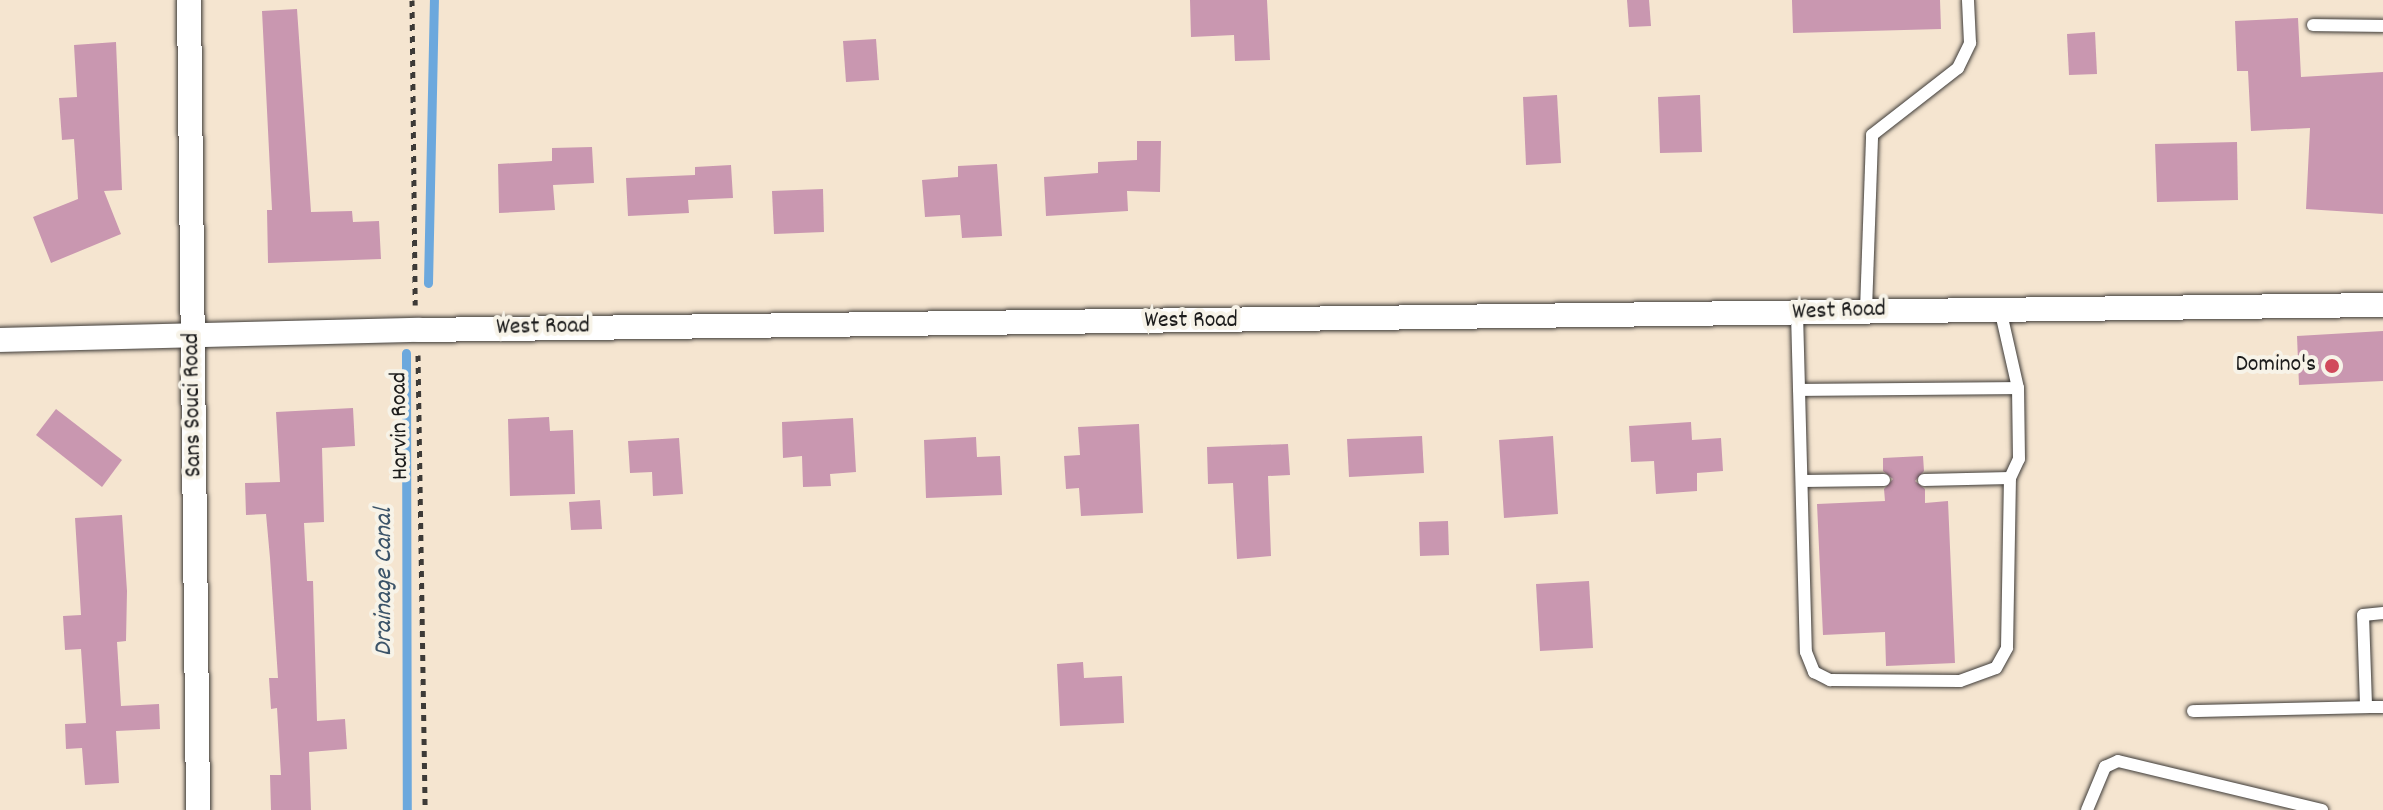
<!DOCTYPE html>
<html>
<head>
<meta charset="utf-8">
<style>
	body { margin:0 }
	#map { position:relative; width:2383px; height:810px; overflow:hidden; background:#f5e5d0; font-family:Dekko,sans-serif }
	div>[style] { position:absolute }
	[style*='--x'] { left:calc(var(--x)*1px); top:calc(var(--y)*1px); width:calc(var(--w)*1px); rotate:calc(var(--a)*1deg) }
	.stream>* { height:9px; margin:-4.5px; padding:0 4.5px; transform-origin:4.5px; border-radius:4.5px; background:#6ca8dd }
	.building>* { inset:0; background:#c997b0 }
	.path>* { height:5px; margin-top:-2.5px; transform-origin:0; background:repeating-linear-gradient(90deg,#3d3a37 0 6px,transparent 0 12px) }
	.roads { filter:drop-shadow(0 0 2px #3d3a37) drop-shadow(0 0 2px #3d3a37) }
	.service>* { height:12px; margin:-6px; padding:0 6px; transform-origin:6px; border-radius:6px; background:#fff }
	.minor>* { height:24px; margin:-12px; padding:0 12px; transform-origin:12px; border-radius:12px; background:#fff }
	.dots>* { width:22px; height:22px; translate:-50% -50%; box-sizing:border-box; border:4px solid #f7f3e8; border-radius:50% }
	span { translate:-50% -50%; white-space:nowrap; text-align:center; line-height:1.15; -webkit-text-stroke:8px #f7f3e8; paint-order:stroke }
	.street-label { font-size:24px; color:#1c1c1c }
	.poi-label { font-size:24px; color:#1c1c1c }
	.right { translate:-100% -50%; text-align:right }
	.water-label { font-size:26px; color:#3c5469; font-style:italic }
</style>
</head>
<body>
<div id="map">
	<div class="stream">
		<i style="--x:428;--y:283;--w:283;--a:-88.8"></i>
		<i style="--x:406;--y:353;--w:457;--a:89.9"></i>
	</div>
	<div class="building">
		<i style="clip-path:polygon(1190px 0,1267px 0,1270px 60px,1235px 61px,1234px 35px,1191px 37px)"></i>
		<i style="clip-path:polygon(1627px 0,1649px 0,1651px 26px,1629px 27px)"></i>
		<i style="clip-path:polygon(1792px 0,1940px 0,1941px 29px,1793px 33px)"></i>
		<i style="clip-path:polygon(297px 9px,311px 212px,352px 211px,353px 222px,379px 221px,381px 259px,268px 263px,267px 210px,272px 210px,262px 11px)"></i>
		<i style="clip-path:polygon(2298px 18px,2301px 77px,2383px 72px,2383px 214px,2306px 209px,2310px 128px,2251px 131px,2248px 71px,2237px 71px,2235px 21px)"></i>
		<i style="clip-path:polygon(2095px 32px,2097px 74px,2069px 75px,2067px 34px)"></i>
		<i style="clip-path:polygon(876px 39px,879px 80px,846px 82px,843px 41px)"></i>
		<i style="clip-path:polygon(116px 42px,122px 190px,104px 191px,121px 234px,51px 263px,33px 217px,78px 199px,74px 139px,62px 140px,59px 98px,77px 97px,74px 45px)"></i>
		<i style="clip-path:polygon(1557px 95px,1561px 163px,1526px 165px,1523px 97px)"></i>
		<i style="clip-path:polygon(1700px 95px,1702px 152px,1660px 153px,1658px 97px)"></i>
		<i style="clip-path:polygon(1137px 141px,1161px 141px,1160px 192px,1127px 191px,1128px 211px,1046px 216px,1044px 177px,1098px 173px,1098px 162px,1137px 160px)"></i>
		<i style="clip-path:polygon(2237px 142px,2238px 200px,2157px 202px,2155px 144px)"></i>
		<i style="clip-path:polygon(592px 147px,594px 183px,553px 185px,555px 210px,499px 213px,498px 164px,552px 161px,552px 148px)"></i>
		<i style="clip-path:polygon(997px 164px,1002px 236px,962px 238px,960px 215px,925px 217px,922px 180px,958px 177px,958px 166px)"></i>
		<i style="clip-path:polygon(731px 165px,733px 198px,688px 200px,689px 213px,628px 216px,626px 178px,695px 175px,695px 167px)"></i>
		<i style="clip-path:polygon(823px 189px,824px 232px,774px 234px,772px 191px)"></i>
		<i style="clip-path:polygon(2383px 331px,2383px 381px,2299px 385px,2297px 336px)"></i>
		<i style="clip-path:polygon(353px 408px,355px 446px,322px 448px,324px 522px,304px 523px,307px 581px,313px 581px,317px 721px,345px 719px,347px 749px,309px 752px,311px 810px,271px 810px,270px 775px,281px 775px,277px 708px,271px 709px,269px 678px,278px 678px,270px 558px,266px 514px,246px 515px,245px 483px,280px 482px,276px 412px)"></i>
		<i style="clip-path:polygon(56px 409px,122px 460px,102px 487px,36px 435px)"></i>
		<i style="clip-path:polygon(549px 417px,550px 431px,573px 430px,575px 494px,510px 496px,508px 419px)"></i>
		<i style="clip-path:polygon(853px 418px,856px 472px,830px 474px,831px 486px,803px 487px,802px 456px,783px 458px,782px 422px)"></i>
		<i style="clip-path:polygon(1691px 422px,1692px 440px,1721px 438px,1723px 471px,1697px 473px,1697px 491px,1656px 494px,1654px 461px,1631px 462px,1629px 426px)"></i>
		<i style="clip-path:polygon(1139px 424px,1143px 513px,1081px 516px,1079px 488px,1066px 489px,1064px 456px,1080px 455px,1078px 427px)"></i>
		<i style="clip-path:polygon(1422px 436px,1424px 473px,1349px 477px,1347px 439px)"></i>
		<i style="clip-path:polygon(1553px 436px,1558px 514px,1504px 518px,1499px 440px)"></i>
		<i style="clip-path:polygon(976px 437px,977px 457px,1000px 456px,1002px 495px,926px 498px,924px 440px)"></i>
		<i style="clip-path:polygon(679px 438px,683px 494px,653px 496px,652px 472px,630px 473px,628px 441px)"></i>
		<i style="clip-path:polygon(1288px 444px,1290px 475px,1268px 476px,1271px 556px,1237px 559px,1233px 483px,1208px 484px,1207px 447px)"></i>
		<i style="clip-path:polygon(1923px 456px,1924px 471px,1915px 481px,1925px 489px,1925px 503px,1948px 501px,1955px 663px,1886px 666px,1885px 632px,1823px 635px,1817px 504px,1885px 501px,1884px 489px,1893px 479px,1883px 471px,1883px 458px)"></i>
		<i style="clip-path:polygon(600px 500px,602px 529px,571px 530px,569px 502px)"></i>
		<i style="clip-path:polygon(122px 515px,127px 591px,126px 641px,117px 642px,121px 706px,159px 704px,160px 729px,116px 731px,119px 783px,85px 785px,82px 748px,66px 749px,65px 724px,86px 723px,81px 649px,65px 650px,63px 616px,81px 615px,75px 518px)"></i>
		<i style="clip-path:polygon(1448px 521px,1449px 555px,1420px 556px,1419px 522px)"></i>
		<i style="clip-path:polygon(1589px 581px,1593px 648px,1540px 651px,1536px 584px)"></i>
		<i style="clip-path:polygon(1083px 662px,1084px 678px,1122px 676px,1124px 723px,1060px 726px,1057px 664px)"></i>
	</div>
	<div class="path">
		<i style="--x:412;--y:0;--w:305;--a:89.4"></i>
		<i style="--x:418;--y:355;--w:455;--a:89.1"></i>
	</div>
	<div class="roads">
		<div class="service">
			<i style="--x:2313;--y:25;--w:70;--a:0.8"></i>
			<i style="--x:1866;--y:310;--w:175;--a:-88"></i>
			<i style="--x:1872;--y:135;--w:109;--a:-37.9"></i>
			<i style="--x:1958;--y:68;--w:28;--a:-64"></i>
			<i style="--x:1970;--y:43;--w:43;--a:-92.7"></i>
			<i style="--x:1797;--y:313;--w:339;--a:88.5"></i>
			<i style="--x:1806;--y:652;--w:22;--a:68"></i>
			<i style="--x:1814;--y:672;--w:18;--a:27"></i>
			<i style="--x:1830;--y:680;--w:130;--a:0.4"></i>
			<i style="--x:1960;--y:681;--w:38;--a:-20"></i>
			<i style="--x:1996;--y:668;--w:23;--a:-61"></i>
			<i style="--x:2007;--y:648;--w:170;--a:-89"></i>
			<i style="--x:2010;--y:478;--w:21;--a:-65"></i>
			<i style="--x:2019;--y:459;--w:71;--a:-90.8"></i>
			<i style="--x:2018;--y:388;--w:81;--a:-102.8"></i>
			<i style="--x:1799;--y:390;--w:219;--a:-0.5"></i>
			<i style="--x:1924;--y:480;--w:86;--a:-1.3"></i>
			<i style="--x:1802;--y:481;--w:82;--a:-0.7"></i>
			<i style="--x:2383;--y:613;--w:20;--a:174"></i>
			<i style="--x:2363;--y:615;--w:92;--a:88.1"></i>
			<i style="--x:2366;--y:707;--w:17;--a:0"></i>
			<i style="--x:2193;--y:711;--w:173;--a:-1.3"></i>
			<i style="--x:2087;--y:810;--w:47;--a:-67.3"></i>
			<i style="--x:2105;--y:767;--w:14;--a:-25"></i>
			<i style="--x:2118;--y:761;--w:210;--a:13.5"></i>
		</div>
		<div class="minor">
			<i style="--x:189;--y:0;--w:810;--a:89.36"></i>
			<i style="--x:0;--y:340;--w:418;--a:-1.4"></i>
			<i style="--x:418;--y:330;--w:1965;--a:-0.73"></i>
		</div>
	</div>
	<div class="dots">
		<i style="left:2332px;top:366px;background:#d1495b"></i>
	</div>
	<div class="street-label">
		<span style="left:1839px;top:312px;rotate:-2deg">West Road</span>
		<span style="left:1191px;top:322px">West Road</span>
		<span style="left:543px;top:328px;rotate:-1deg">West Road</span>
		<span style="left:194px;top:405px;rotate:-91deg">Sans Souci Road</span>
		<span style="left:401px;top:426px;rotate:-91deg">Harvin Road</span>
	</div>
	<div class="poi-label">
		<span class="right" style="left:2316px;top:366px">Domino's</span>
	</div>
	<div class="water-label">
		<span style="left:385px;top:582px;rotate:-90deg">Drainage Canal</span>
	</div>
</div>
</body>
</html>
